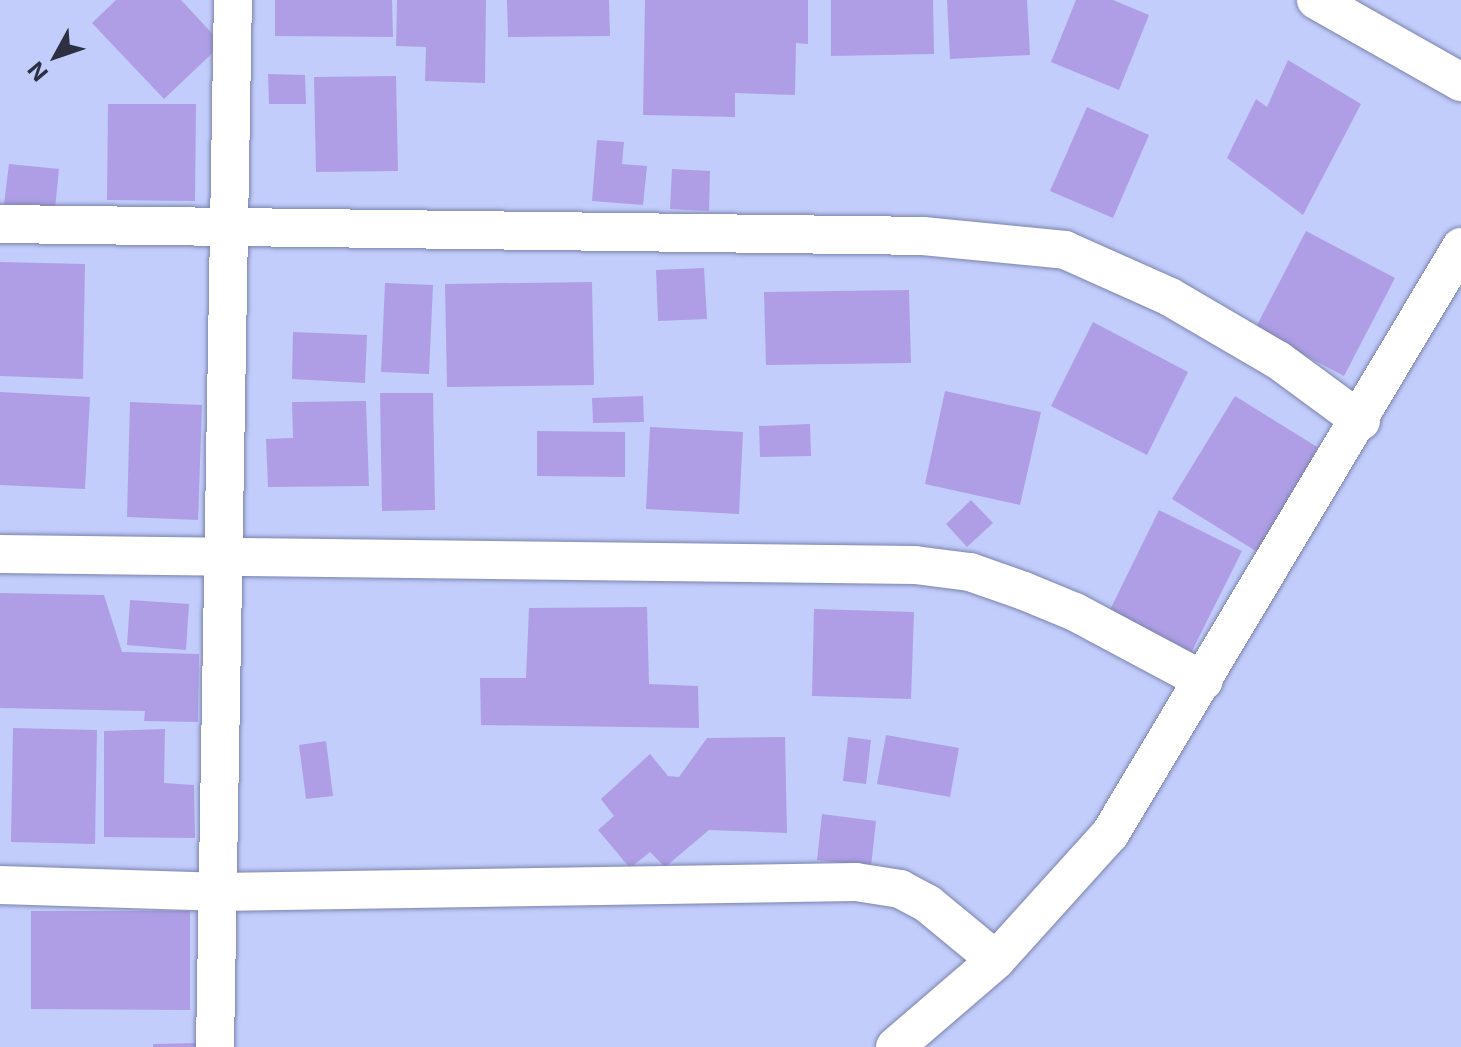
<!DOCTYPE html>
<html>
<head>
<meta charset="utf-8">
<style>
	body { margin:0 }
	#map { position:relative; width:1461px; height:1047px; overflow:hidden; background:#c3cdfb; font-family:Inter,sans-serif }
	div>[style] { position:absolute }
	[style*='--x'] { left:calc(var(--x)*1px); top:calc(var(--y)*1px); width:calc(var(--w)*1px); rotate:calc(var(--a)*1deg) }
	.building>* { inset:0; background:#af9ee5 }
	.roads { filter:drop-shadow(0 0 2px #7a83ad) drop-shadow(0 0 2px #7a83ad) }
	.minor>* { height:38px; margin:-19px; padding:0 19px; transform-origin:19px; border-radius:19px; background:#fff }
	span { translate:-50% -50%; white-space:nowrap; text-align:center; line-height:1.15; -webkit-text-stroke:6px #c3cdfb; paint-order:stroke }
	.north { position:absolute; left:16px; top:16px; width:80px; height:80px; -webkit-text-stroke:6px #c3cdfb; paint-order:stroke; rotate:230deg; font-size:22px; font-weight:700; line-height:32px; text-align:center; color:#2c3042 }
	.north::after { content:''; display:block; margin:auto; width:28px; height:36px; background:#2c3042; clip-path:polygon(50% 0,100% 100%,50% 72%,0 100%) }
</style>
</head>
<body>
<div id="map">
	<div class="building">
		<i style="clip-path:polygon(116px 0,181px 0,222px 44px,164px 99px,92px 23px)"></i>
		<i style="clip-path:polygon(275px 0,392px 0,393px 37px,275px 36px)"></i>
		<i style="clip-path:polygon(397px 0,486px 0,485px 83px,425px 81px,426px 47px,396px 46px)"></i>
		<i style="clip-path:polygon(507px 0,609px 0,610px 36px,508px 37px)"></i>
		<i style="clip-path:polygon(645px 0,808px 0,808px 44px,796px 43px,795px 95px,735px 93px,735px 117px,643px 115px)"></i>
		<i style="clip-path:polygon(831px 0,933px 0,934px 54px,831px 56px)"></i>
		<i style="clip-path:polygon(947px 0,1027px 0,1030px 55px,950px 59px)"></i>
		<i style="clip-path:polygon(1076px 0,1113px 0,1149px 15px,1119px 90px,1051px 62px)"></i>
		<i style="clip-path:polygon(1288px 60px,1361px 104px,1303px 215px,1227px 158px,1256px 99px,1267px 107px)"></i>
		<i style="clip-path:polygon(268px 74px,305px 75px,306px 104px,269px 104px)"></i>
		<i style="clip-path:polygon(396px 76px,398px 171px,316px 172px,314px 77px)"></i>
		<i style="clip-path:polygon(108px 104px,196px 104px,195px 201px,107px 200px)"></i>
		<i style="clip-path:polygon(1087px 107px,1149px 135px,1113px 218px,1050px 191px)"></i>
		<i style="clip-path:polygon(597px 140px,624px 142px,622px 164px,647px 166px,643px 205px,592px 201px)"></i>
		<i style="clip-path:polygon(9px 164px,59px 169px,55px 209px,4px 204px)"></i>
		<i style="clip-path:polygon(672px 169px,710px 171px,709px 211px,670px 209px)"></i>
		<i style="clip-path:polygon(1306px 231px,1395px 278px,1344px 376px,1255px 329px)"></i>
		<i style="clip-path:polygon(0 262px,85px 264px,83px 379px,0 376px)"></i>
		<i style="clip-path:polygon(704px 268px,707px 319px,658px 321px,656px 270px)"></i>
		<i style="clip-path:polygon(592px 282px,594px 385px,447px 387px,445px 284px)"></i>
		<i style="clip-path:polygon(385px 283px,433px 285px,429px 374px,381px 372px)"></i>
		<i style="clip-path:polygon(909px 290px,911px 363px,766px 365px,764px 292px)"></i>
		<i style="clip-path:polygon(1093px 322px,1188px 372px,1147px 455px,1051px 406px)"></i>
		<i style="clip-path:polygon(293px 332px,367px 335px,365px 383px,292px 379px)"></i>
		<i style="clip-path:polygon(945px 391px,1041px 412px,1020px 505px,925px 484px)"></i>
		<i style="clip-path:polygon(0 392px,90px 397px,85px 489px,0 485px)"></i>
		<i style="clip-path:polygon(380px 393px,433px 393px,435px 510px,382px 511px)"></i>
		<i style="clip-path:polygon(643px 396px,644px 422px,593px 423px,592px 398px)"></i>
		<i style="clip-path:polygon(1235px 396px,1322px 450px,1259px 553px,1172px 499px)"></i>
		<i style="clip-path:polygon(366px 401px,369px 486px,268px 487px,266px 439px,293px 438px,292px 402px)"></i>
		<i style="clip-path:polygon(130px 402px,202px 405px,198px 520px,127px 517px)"></i>
		<i style="clip-path:polygon(810px 424px,811px 456px,760px 457px,759px 426px)"></i>
		<i style="clip-path:polygon(650px 427px,743px 432px,739px 514px,646px 509px)"></i>
		<i style="clip-path:polygon(537px 431px,625px 432px,625px 477px,537px 476px)"></i>
		<i style="clip-path:polygon(971px 500px,993px 523px,967px 547px,946px 524px)"></i>
		<i style="clip-path:polygon(1159px 510px,1242px 551px,1188px 659px,1106px 618px)"></i>
		<i style="clip-path:polygon(0 593px,104px 595px,122px 652px,199px 654px,198px 722px,144px 721px,145px 711px,0 708px)"></i>
		<i style="clip-path:polygon(130px 600px,189px 604px,186px 650px,127px 645px)"></i>
		<i style="clip-path:polygon(647px 607px,649px 684px,698px 686px,699px 728px,481px 725px,480px 678px,526px 678px,529px 608px)"></i>
		<i style="clip-path:polygon(814px 609px,914px 612px,911px 699px,812px 696px)"></i>
		<i style="clip-path:polygon(13px 728px,97px 730px,95px 844px,11px 842px)"></i>
		<i style="clip-path:polygon(165px 729px,164px 783px,194px 785px,195px 838px,104px 837px,104px 731px)"></i>
		<i style="clip-path:polygon(886px 735px,959px 748px,950px 797px,877px 784px)"></i>
		<i style="clip-path:polygon(785px 737px,787px 833px,709px 830px,665px 867px,650px 852px,630px 868px,598px 830px,614px 816px,601px 799px,650px 754px,668px 776px,679px 777px,707px 738px)"></i>
		<i style="clip-path:polygon(848px 737px,871px 740px,866px 784px,843px 781px)"></i>
		<i style="clip-path:polygon(326px 741px,333px 796px,306px 799px,299px 745px)"></i>
		<i style="clip-path:polygon(822px 814px,876px 821px,871px 867px,817px 860px)"></i>
		<i style="clip-path:polygon(31px 911px,190px 911px,190px 1010px,31px 1009px)"></i>
		<i style="clip-path:polygon(198px 1043px,198px 1047px,153px 1047px,153px 1044px)"></i>
	</div>
	<div class="roads">
		<div class="minor">
			<i style="--x:1316;--y:0;--w:167;--a:29.5"></i>
			<i style="--x:0;--y:224;--w:923;--a:0.74"></i>
			<i style="--x:923;--y:236;--w:143;--a:5.6"></i>
			<i style="--x:1065;--y:250;--w:115;--a:24.1"></i>
			<i style="--x:1170;--y:297;--w:125;--a:30.3"></i>
			<i style="--x:1278;--y:360;--w:103;--a:36.3"></i>
			<i style="--x:0;--y:554;--w:915;--a:0.69"></i>
			<i style="--x:915;--y:565;--w:55;--a:7.3"></i>
			<i style="--x:970;--y:572;--w:57;--a:19.4"></i>
			<i style="--x:1024;--y:591;--w:55;--a:22.4"></i>
			<i style="--x:1075;--y:612;--w:146;--a:28.1"></i>
			<i style="--x:0;--y:885;--w:217;--a:1.8"></i>
			<i style="--x:217;--y:892;--w:639;--a:-0.9"></i>
			<i style="--x:856;--y:882;--w:45;--a:9"></i>
			<i style="--x:900;--y:889;--w:32;--a:28"></i>
			<i style="--x:928;--y:904;--w:88;--a:39.5"></i>
			<i style="--x:215;--y:1047;--w:1047;--a:-89.02"></i>
			<i style="--x:895;--y:1047;--w:133;--a:-40.7"></i>
			<i style="--x:996;--y:960;--w:170;--a:-47.9"></i>
			<i style="--x:1110;--y:834;--w:684;--a:-59.12"></i>
		</div>
	</div>
	<div class="north">N</div>
</div>
</body>
</html>
